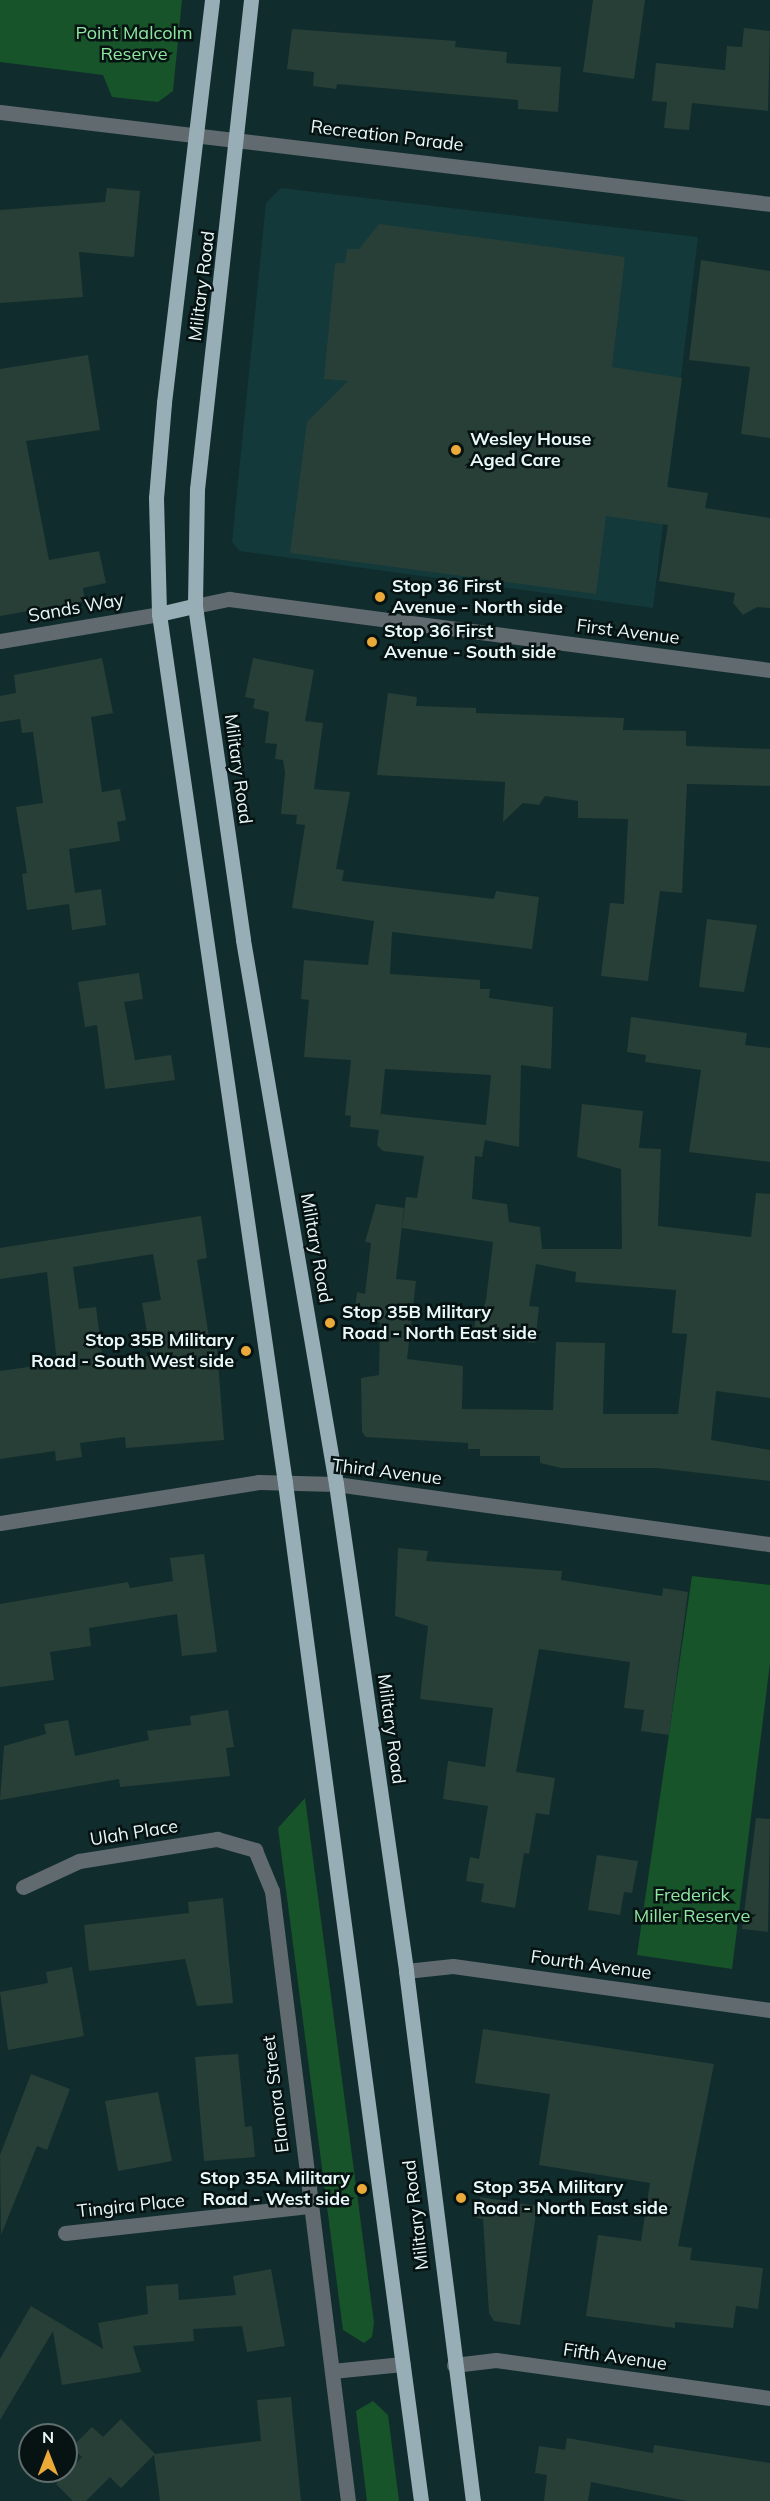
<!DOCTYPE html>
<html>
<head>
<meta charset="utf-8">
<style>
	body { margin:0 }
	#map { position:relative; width:770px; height:2501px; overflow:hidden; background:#112c2c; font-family:Mulish,sans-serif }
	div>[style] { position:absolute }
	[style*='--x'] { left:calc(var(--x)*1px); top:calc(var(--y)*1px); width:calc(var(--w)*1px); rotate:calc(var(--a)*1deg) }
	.built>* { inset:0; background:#13393a }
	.green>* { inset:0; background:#185429 }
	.building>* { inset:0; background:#283f38 }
	.minor>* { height:15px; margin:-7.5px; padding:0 7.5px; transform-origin:7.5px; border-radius:7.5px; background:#606a6f }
	.major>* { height:15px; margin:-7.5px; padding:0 7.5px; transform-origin:7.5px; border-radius:7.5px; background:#98aeb7 }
	.dots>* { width:16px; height:16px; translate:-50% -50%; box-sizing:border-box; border:3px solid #071212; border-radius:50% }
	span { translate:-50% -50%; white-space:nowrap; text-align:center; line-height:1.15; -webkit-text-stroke:5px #071212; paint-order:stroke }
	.park-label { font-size:18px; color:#8fe7a0 }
	.street-label { font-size:18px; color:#e9f9f9 }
	.poi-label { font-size:18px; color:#e9f9f9; font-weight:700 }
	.left { translate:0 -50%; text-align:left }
	.right { translate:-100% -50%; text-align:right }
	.north { position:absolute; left:18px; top:2423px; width:60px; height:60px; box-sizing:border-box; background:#071212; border:2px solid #616e6e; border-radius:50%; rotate:0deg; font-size:16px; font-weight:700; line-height:24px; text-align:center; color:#e9f9f9 }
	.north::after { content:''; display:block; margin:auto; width:21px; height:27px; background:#eba93a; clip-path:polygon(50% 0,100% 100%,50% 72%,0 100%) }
</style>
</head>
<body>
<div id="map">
	<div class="built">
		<i style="clip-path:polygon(281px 188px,698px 237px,653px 608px,239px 551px,232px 542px,266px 203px)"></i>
	</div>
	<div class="green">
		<i style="clip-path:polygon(0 0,182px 0,173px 91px,158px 102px,112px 97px,103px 75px,0 62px)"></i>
		<i style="clip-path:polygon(692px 1576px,770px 1585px,770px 1663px,732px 1969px,637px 1955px)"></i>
		<i style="clip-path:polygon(305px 1798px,374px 2323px,372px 2337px,364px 2343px,343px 2330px,278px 1828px)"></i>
		<i style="clip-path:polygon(373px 2401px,388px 2415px,399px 2501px,367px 2501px,356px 2411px)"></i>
	</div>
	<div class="building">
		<i style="clip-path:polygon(593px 0,645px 0,634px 79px,583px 72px)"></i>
		<i style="clip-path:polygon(744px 28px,770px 31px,768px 111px,692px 103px,689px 130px,664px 128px,667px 102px,652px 101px,656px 63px,725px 70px,727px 46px,742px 47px)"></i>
		<i style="clip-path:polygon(292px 29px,456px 41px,455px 47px,507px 52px,506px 63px,561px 67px,558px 112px,518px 109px,518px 100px,337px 84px,336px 89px,313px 86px,314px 72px,287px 69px)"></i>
		<i style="clip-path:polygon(107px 188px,140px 191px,134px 257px,79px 252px,83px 297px,0 303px,0 210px,105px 202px)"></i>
		<i style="clip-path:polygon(379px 224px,625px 257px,612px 367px,682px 378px,667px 487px,708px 493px,705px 508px,770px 518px,770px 608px,757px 607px,743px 615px,733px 603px,735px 593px,659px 581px,668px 525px,606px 516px,596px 594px,290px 553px,307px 422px,348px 381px,324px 379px,335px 263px,345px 263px,347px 249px,359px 249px)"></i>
		<i style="clip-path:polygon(701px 260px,770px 271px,770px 438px,741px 434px,750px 367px,689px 360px)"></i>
		<i style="clip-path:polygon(88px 355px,100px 430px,26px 441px,49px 560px,99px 551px,106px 583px,83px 588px,85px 601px,0 616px,0 369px)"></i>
		<i style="clip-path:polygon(102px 658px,113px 713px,91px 717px,102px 792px,120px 789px,126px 820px,117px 822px,120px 841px,69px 849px,75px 893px,101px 889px,106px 925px,72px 930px,69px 904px,27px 910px,22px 874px,27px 873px,16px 807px,43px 803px,33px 732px,22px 733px,20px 719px,0 722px,0 696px,16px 693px,14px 675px)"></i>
		<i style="clip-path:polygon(evenodd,253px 658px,314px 670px,305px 721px,323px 723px,314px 789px,350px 792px,336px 869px,344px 870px,342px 881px,494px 899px,496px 891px,539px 897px,532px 949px,392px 932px,390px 974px,480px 980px,480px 989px,490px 989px,489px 998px,553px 1007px,551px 1069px,521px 1065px,519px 1147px,485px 1140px,482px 1157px,475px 1156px,472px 1199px,507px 1204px,509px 1222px,540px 1227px,542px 1249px,622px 1249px,621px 1169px,577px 1157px,582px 1104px,643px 1111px,639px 1148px,661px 1149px,658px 1226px,751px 1237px,756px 1193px,770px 1194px,770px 1398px,716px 1391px,711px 1440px,770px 1450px,770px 1481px,657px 1468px,561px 1468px,540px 1463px,540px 1456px,480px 1456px,480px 1449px,468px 1449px,468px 1443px,366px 1437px,362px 1432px,361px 1378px,379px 1375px,380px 1322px,354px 1319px,357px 1292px,365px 1294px,371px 1243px,365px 1242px,376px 1204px,404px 1208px,396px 1279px,416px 1281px,407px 1359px,463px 1366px,462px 1409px,553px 1410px,556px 1342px,605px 1343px,603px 1414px,678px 1414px,687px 1334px,672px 1333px,676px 1290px,575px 1282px,576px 1272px,536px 1264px,529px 1306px,539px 1307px,535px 1343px,473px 1336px,476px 1315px,481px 1315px,486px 1300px,493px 1242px,402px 1228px,406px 1197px,417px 1198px,424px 1156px,383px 1151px,377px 1145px,379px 1130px,350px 1127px,351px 1116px,345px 1115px,351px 1060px,304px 1057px,309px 1000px,301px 999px,304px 960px,368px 965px,374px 921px,292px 908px,305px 825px,296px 824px,297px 815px,281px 814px,285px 773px,283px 760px,275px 759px,277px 744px,265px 743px,269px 712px,253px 708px,255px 699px,245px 697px,253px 658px,385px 1069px,491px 1075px,486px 1125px,381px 1114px,380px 1120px,385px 1069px)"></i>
		<i style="clip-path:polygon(388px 693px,417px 697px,416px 706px,476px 708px,476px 713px,624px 718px,623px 730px,686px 731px,686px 746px,770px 749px,770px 786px,687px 784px,682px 893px,660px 891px,648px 981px,601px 976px,610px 903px,624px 904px,628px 819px,578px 818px,578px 801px,545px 796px,539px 805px,523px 803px,503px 822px,505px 782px,377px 775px)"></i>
		<i style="clip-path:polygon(707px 919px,757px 925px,744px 992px,699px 987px)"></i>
		<i style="clip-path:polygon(139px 973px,143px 999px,124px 1002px,135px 1060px,171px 1055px,175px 1080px,105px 1089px,97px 1025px,85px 1027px,78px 982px)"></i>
		<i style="clip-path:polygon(631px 1017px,747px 1033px,745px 1045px,770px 1048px,770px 1162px,689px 1152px,701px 1070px,645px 1062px,646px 1055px,627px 1052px)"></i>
		<i style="clip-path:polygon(evenodd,201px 1216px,207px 1258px,197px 1260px,211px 1350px,217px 1349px,224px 1440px,126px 1448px,125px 1437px,80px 1443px,82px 1457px,56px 1461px,55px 1451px,0 1459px,0 1371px,57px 1363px,47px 1272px,0 1279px,0 1248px,201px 1216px,153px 1254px,161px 1300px,142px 1303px,151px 1356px,103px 1362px,96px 1307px,79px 1309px,73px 1267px,153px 1254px)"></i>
		<i style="clip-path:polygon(398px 1548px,428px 1551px,426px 1561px,562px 1571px,561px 1580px,662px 1596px,663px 1588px,688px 1592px,669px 1735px,641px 1731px,644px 1710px,624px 1708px,630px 1662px,539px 1649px,516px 1772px,555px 1778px,549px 1815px,536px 1813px,529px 1854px,524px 1853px,515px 1908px,481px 1902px,484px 1884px,466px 1881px,470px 1857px,479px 1859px,488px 1806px,443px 1799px,448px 1761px,485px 1767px,493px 1708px,420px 1699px,428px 1626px,395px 1616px)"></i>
		<i style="clip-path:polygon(204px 1554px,217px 1652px,182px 1656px,177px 1614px,89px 1628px,91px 1646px,50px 1652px,54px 1680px,0 1687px,0 1604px,128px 1582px,130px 1588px,173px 1581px,170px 1558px)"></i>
		<i style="clip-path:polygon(228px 1710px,234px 1747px,226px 1748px,230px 1776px,120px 1787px,119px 1779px,0 1800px,4px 1746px,46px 1734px,44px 1724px,68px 1720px,75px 1756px,149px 1740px,147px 1731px,191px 1725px,190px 1716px)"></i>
		<i style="clip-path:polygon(756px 1818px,770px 1819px,768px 1932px,742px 1929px)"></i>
		<i style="clip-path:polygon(597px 1855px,638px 1861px,632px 1893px,624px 1892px,620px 1915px,588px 1910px)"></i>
		<i style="clip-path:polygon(223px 1898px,233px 2003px,197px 2006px,185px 1959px,89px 1971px,84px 1925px,189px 1913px,188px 1902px)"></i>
		<i style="clip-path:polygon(72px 1967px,84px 2036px,8px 2050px,0 1992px,48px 1983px,46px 1972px)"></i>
		<i style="clip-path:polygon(483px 2029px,714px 2064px,678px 2246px,692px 2248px,690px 2260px,763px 2268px,758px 2309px,736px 2306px,733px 2328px,675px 2322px,675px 2328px,586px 2316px,598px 2235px,641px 2241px,650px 2183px,539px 2165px,550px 2094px,475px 2083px)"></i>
		<i style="clip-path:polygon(238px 2054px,245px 2127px,252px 2126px,255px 2157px,204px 2161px,195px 2057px)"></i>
		<i style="clip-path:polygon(31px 2074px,70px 2089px,47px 2150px,37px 2146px,1px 2235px,0 2155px)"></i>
		<i style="clip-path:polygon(158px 2092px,172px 2161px,118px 2171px,105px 2101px)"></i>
		<i style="clip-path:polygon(480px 2197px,537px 2206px,520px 2325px,494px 2321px,489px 2313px,483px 2219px,476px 2218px)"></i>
		<i style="clip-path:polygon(271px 2269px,285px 2346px,247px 2352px,242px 2326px,193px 2329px,194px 2341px,133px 2346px,141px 2372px,62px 2385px,53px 2331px,0 2420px,0 2359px,31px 2306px,103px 2349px,98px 2323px,148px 2314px,146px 2286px,178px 2284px,179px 2300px,236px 2295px,233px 2276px)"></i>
		<i style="clip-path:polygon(291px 2397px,301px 2501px,160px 2501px,154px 2455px,121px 2488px,110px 2477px,86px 2501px,73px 2501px,56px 2484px,82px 2457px,72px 2447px,92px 2427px,103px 2437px,121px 2419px,155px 2454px,261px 2441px,257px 2400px)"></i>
		<i style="clip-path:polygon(567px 2438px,653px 2453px,654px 2445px,770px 2463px,770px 2501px,687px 2501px,591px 2482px,588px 2501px,544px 2501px,547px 2475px,535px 2473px,539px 2446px,565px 2450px)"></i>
	</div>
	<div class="minor">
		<i style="--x:0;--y:112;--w:775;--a:6.81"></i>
		<i style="--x:195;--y:606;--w:35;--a:-12"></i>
		<i style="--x:229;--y:599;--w:546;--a:7.48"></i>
		<i style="--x:0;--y:641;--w:161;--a:-9.6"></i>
		<i style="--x:0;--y:1523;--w:262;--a:-9"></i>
		<i style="--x:259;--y:1482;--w:77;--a:1.5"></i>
		<i style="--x:336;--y:1484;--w:438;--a:7.9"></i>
		<i style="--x:23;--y:1887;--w:62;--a:-24.9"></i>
		<i style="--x:79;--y:1861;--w:140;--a:-9.1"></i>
		<i style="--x:217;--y:1839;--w:40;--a:16"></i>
		<i style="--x:255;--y:1850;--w:44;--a:67.5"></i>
		<i style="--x:272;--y:1891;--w:615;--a:82.9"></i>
		<i style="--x:406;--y:1971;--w:47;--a:-6.1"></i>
		<i style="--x:453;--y:1966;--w:320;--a:7.9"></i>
		<i style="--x:65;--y:2233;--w:245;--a:-6.3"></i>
		<i style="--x:454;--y:2365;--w:42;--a:-6.8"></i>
		<i style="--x:496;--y:2360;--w:277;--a:7.9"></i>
		<i style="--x:332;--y:2371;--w:71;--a:-5.6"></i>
	</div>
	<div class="major">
		<i style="--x:212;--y:0;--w:406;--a:96.8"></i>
		<i style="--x:164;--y:403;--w:95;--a:94.8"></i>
		<i style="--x:156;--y:498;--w:116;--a:88.5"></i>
		<i style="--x:159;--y:614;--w:878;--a:81.75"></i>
		<i style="--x:285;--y:1483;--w:1027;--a:82.39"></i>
		<i style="--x:251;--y:0;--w:492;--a:96.3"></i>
		<i style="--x:197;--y:489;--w:117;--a:91"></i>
		<i style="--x:195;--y:606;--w:337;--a:81.8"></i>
		<i style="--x:243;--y:940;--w:552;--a:80.3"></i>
		<i style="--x:336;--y:1484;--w:492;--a:81.8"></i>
		<i style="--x:406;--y:1971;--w:534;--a:82.8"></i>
		<i style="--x:159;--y:614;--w:37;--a:-13"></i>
	</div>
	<div class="dots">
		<i style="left:456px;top:450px;background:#eba93a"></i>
		<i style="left:380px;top:597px;background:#eba93a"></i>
		<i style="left:372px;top:642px;background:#eba93a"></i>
		<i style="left:330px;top:1323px;background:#eba93a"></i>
		<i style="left:246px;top:1351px;background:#eba93a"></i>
		<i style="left:362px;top:2189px;background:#eba93a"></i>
		<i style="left:461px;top:2198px;background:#eba93a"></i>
	</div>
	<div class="park-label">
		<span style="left:134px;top:44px">Point Malcolm<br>Reserve</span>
		<span style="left:692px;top:1906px">Frederick<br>Miller Reserve</span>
	</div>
	<div class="street-label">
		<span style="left:387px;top:136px;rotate:7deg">Recreation Parade</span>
		<span style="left:202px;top:286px;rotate:-83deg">Military Road</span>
		<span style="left:76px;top:608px;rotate:-10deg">Sands Way</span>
		<span style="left:628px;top:632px;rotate:7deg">First Avenue</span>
		<span style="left:238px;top:769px;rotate:82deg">Military Road</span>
		<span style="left:316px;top:1248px;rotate:80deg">Military Road</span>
		<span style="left:387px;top:1472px;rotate:7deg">Third Avenue</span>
		<span style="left:391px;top:1729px;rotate:82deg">Military Road</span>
		<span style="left:134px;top:1833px;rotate:-9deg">Ulah Place</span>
		<span style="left:591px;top:1965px;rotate:8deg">Fourth Avenue</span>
		<span style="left:276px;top:2094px;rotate:-97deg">Elanora Street</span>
		<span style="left:131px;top:2206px;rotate:-6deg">Tingira Place</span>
		<span style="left:416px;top:2215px;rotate:-97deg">Military Road</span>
		<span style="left:615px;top:2357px;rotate:8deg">Fifth Avenue</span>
	</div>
	<div class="poi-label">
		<span class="left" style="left:470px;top:450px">Wesley House<br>Aged Care</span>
		<span class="left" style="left:392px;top:597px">Stop 36 First<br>Avenue - North side</span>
		<span class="left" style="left:384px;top:642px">Stop 36 First<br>Avenue - South side</span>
		<span class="left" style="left:342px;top:1323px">Stop 35B Military<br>Road - North East side</span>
		<span class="right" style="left:234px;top:1351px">Stop 35B Military<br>Road - South West side</span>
		<span class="right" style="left:350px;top:2189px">Stop 35A Military<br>Road - West side</span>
		<span class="left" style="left:473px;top:2198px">Stop 35A Military<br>Road - North East side</span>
	</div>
	<div class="north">N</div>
</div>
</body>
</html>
